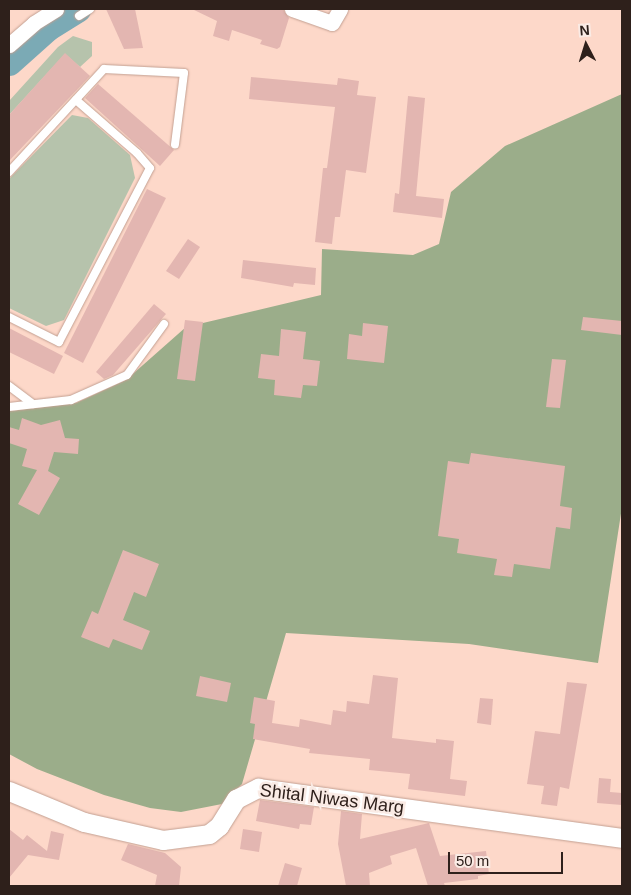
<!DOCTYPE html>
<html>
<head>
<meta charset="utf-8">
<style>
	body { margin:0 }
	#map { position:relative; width:631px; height:895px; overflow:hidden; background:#fdd8c9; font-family:Helvetica,sans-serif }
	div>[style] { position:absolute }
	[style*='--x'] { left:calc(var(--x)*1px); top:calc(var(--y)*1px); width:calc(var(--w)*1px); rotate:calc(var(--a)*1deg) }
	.green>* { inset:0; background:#b6c3ac }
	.forest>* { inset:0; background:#9bad8a }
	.river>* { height:28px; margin:-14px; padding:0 14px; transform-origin:14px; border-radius:14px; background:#7baab5 }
	.building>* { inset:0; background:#e3b6b1 }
	.roads { filter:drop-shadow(0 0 1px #c3a092) drop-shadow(0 0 1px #c3a092) }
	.service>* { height:8px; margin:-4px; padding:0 4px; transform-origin:4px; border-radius:4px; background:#fff }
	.minor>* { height:15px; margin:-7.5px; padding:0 7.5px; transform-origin:7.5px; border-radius:7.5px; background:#fff }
	.tertiary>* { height:19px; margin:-9.5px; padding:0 9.5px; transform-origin:9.5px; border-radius:9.5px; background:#fff }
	span { translate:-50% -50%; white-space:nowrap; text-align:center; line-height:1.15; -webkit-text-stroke:5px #faebe5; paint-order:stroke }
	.street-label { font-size:18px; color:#2e201b }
	.frame { position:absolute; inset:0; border:10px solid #2e201b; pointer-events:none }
	.north { position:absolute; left:561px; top:20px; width:50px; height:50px; -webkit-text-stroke:4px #faebe5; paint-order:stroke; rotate:355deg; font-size:14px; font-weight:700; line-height:20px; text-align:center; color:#2e201b }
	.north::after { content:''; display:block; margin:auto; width:18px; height:22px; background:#2e201b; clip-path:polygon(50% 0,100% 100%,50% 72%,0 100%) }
	.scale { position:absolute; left:448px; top:852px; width:115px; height:22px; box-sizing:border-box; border:2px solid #2e201b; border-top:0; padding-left:6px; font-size:15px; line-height:18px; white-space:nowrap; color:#2e201b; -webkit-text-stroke:4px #faebe5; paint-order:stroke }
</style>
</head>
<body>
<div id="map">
	<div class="green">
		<i style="clip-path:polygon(73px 36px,92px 42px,92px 56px,80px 67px,65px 54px,9px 115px,9px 101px,58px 47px)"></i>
		<i style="clip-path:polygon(72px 115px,88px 118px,130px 155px,135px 178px,64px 320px,46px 326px,9px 308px,9px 179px)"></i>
	</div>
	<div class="forest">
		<i style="clip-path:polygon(622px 94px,622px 507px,598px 663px,469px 644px,286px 633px,242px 784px,222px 804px,181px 812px,150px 808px,104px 795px,37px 769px,9px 754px,10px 411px,76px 403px,126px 380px,186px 327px,321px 295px,322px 249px,413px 255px,439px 244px,451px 192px,505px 146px)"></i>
	</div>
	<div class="river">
		<i style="--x:9;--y:62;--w:51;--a:-41.8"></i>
		<i style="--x:47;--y:28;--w:36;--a:-32"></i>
	</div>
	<div class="building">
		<i style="clip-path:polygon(106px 9px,135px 9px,143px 48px,124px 49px)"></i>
		<i style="clip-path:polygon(192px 9px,283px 9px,289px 18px,280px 47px,277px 49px,260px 44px,262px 40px,232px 30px,229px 41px,213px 36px,217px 21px)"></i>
		<i style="clip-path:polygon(65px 53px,90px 76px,9px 161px,9px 115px)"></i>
		<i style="clip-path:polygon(251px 77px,337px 85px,338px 78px,359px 81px,357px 95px,376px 97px,366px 173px,346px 170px,340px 217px,335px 217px,332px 244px,315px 242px,323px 168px,327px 168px,335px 107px,249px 99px)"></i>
		<i style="clip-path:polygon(98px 84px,174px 150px,160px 166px,85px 98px)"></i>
		<i style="clip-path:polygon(408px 96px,425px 98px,416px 196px,444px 199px,442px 218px,393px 212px,395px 193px,399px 194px)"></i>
		<i style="clip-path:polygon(147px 189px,166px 198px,83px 363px,64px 353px)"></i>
		<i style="clip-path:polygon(188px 239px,200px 247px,179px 279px,166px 271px)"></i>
		<i style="clip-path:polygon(243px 260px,316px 268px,315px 285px,294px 283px,293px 287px,241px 278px)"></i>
		<i style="clip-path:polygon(154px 304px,166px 314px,113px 375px,104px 379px,96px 372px)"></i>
		<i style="clip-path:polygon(583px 317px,622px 321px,622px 335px,581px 330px)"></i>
		<i style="clip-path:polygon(185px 320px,203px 322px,195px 381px,177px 379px)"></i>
		<i style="clip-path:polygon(363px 323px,388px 326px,384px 363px,347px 359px,349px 334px,362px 336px)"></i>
		<i style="clip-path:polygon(9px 328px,63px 356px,54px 374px,9px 352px)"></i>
		<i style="clip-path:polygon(281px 329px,306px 332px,303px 359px,320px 361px,317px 386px,303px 385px,301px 398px,274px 395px,275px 380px,258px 378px,261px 354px,279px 356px)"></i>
		<i style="clip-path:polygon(552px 359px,566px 360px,560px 408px,546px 407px)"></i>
		<i style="clip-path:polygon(22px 418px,41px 425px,60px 420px,65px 438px,79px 439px,78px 454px,54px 452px,48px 471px,60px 478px,39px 515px,18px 504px,37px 470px,22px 466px,27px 449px,9px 443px,9px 427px,19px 430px)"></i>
		<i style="clip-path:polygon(471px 453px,565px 466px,560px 506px,572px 508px,570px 529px,556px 527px,550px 569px,514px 564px,512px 577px,494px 575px,497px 559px,457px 553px,459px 539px,438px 536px,448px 461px,469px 464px)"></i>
		<i style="clip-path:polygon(123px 550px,159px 564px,146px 597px,134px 592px,123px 620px,150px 631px,142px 650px,113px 639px,109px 648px,81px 637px,92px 611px,98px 614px)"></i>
		<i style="clip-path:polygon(373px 675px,398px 678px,392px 738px,436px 743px,436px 739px,454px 741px,450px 779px,467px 781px,465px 796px,408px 789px,410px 774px,369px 770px,370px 759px,309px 753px,310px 749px,253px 739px,255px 724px,250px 723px,254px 697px,275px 701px,272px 723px,299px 727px,300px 719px,331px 725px,333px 710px,346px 712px,347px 701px,369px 704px)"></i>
		<i style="clip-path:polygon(200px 676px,231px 683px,227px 702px,196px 696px)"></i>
		<i style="clip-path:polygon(567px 682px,587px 684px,569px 789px,560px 787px,557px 806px,541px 804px,544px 786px,527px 784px,535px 731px,560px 734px)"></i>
		<i style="clip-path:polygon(480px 698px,493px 699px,491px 725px,477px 723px)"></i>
		<i style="clip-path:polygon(599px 778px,611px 779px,610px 792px,622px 793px,622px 805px,597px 803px)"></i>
		<i style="clip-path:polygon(260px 800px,314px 807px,311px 825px,300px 824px,299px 829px,256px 821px)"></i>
		<i style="clip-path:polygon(341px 811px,362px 814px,360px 839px,429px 823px,440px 856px,486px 851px,489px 874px,478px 876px,478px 879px,444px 883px,445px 886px,428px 886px,416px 848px,390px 856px,392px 864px,369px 873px,370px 886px,346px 886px,338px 844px)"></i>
		<i style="clip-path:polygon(9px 829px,23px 840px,27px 835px,47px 851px,51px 831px,64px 834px,59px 860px,28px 855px,9px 878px)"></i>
		<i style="clip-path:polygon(243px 829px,262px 832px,259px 852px,240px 849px)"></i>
		<i style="clip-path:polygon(128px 844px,165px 853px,181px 867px,179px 886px,155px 886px,157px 875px,121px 860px)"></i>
		<i style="clip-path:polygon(285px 863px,302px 868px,297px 886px,278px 886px)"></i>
	</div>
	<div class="roads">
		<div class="service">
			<i style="--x:79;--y:16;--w:13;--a:-32"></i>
			<i style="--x:9;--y:172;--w:140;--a:-47.3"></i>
			<i style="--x:104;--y:69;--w:80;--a:2.9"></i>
			<i style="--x:184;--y:73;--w:72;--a:97.2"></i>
			<i style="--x:9;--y:317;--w:56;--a:26.6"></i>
			<i style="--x:59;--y:342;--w:196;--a:-62.4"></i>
			<i style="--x:150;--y:168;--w:20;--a:-131"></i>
			<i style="--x:137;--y:153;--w:81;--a:-139"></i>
			<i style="--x:9;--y:386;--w:30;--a:37"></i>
			<i style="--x:9;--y:407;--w:62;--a:-6.4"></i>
			<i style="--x:71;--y:400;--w:61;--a:-24.1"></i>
			<i style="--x:127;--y:375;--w:63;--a:-54"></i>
		</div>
		<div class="minor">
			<i style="--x:292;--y:9;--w:42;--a:19.3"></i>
			<i style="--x:332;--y:23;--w:16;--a:-60"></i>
			<i style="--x:9;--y:45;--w:33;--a:-41"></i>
			<i style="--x:34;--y:23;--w:26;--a:-32"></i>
		</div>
		<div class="tertiary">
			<i style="--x:9;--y:791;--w:81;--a:22.5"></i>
			<i style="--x:84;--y:822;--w:81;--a:12.8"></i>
			<i style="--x:163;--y:840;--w:46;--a:-7.4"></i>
			<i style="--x:209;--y:834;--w:13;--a:-39"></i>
			<i style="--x:219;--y:826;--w:32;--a:-58"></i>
			<i style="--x:236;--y:799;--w:25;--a:-27"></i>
			<i style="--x:258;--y:788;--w:367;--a:7.8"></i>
		</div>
	</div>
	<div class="street-label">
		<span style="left:332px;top:799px;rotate:7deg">Shital Niwas Marg</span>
	</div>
	<div class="frame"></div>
	<div class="north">N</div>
	<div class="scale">50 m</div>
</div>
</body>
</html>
